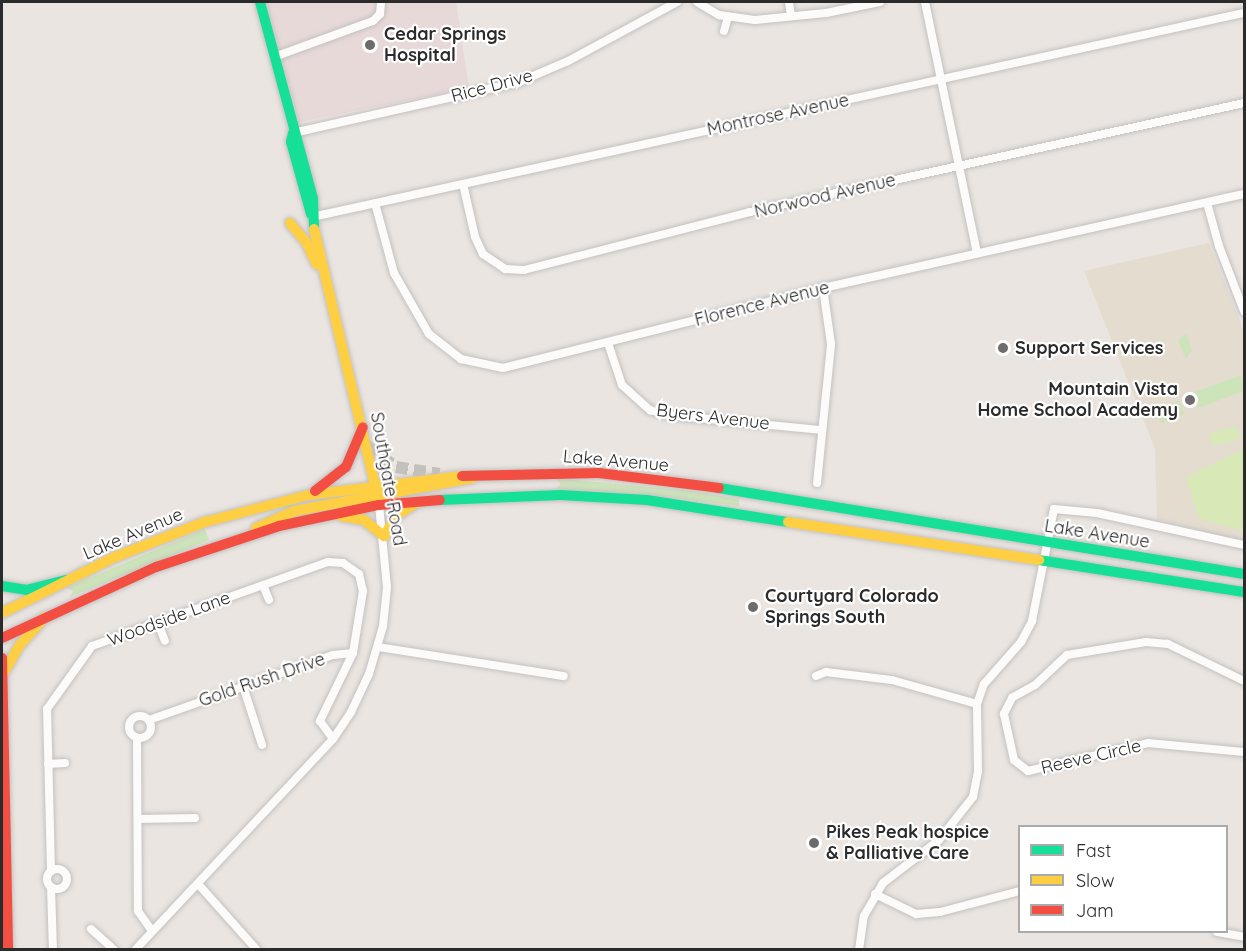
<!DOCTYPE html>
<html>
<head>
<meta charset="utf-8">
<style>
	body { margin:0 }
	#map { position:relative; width:1246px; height:951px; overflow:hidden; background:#eae5e0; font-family:Quicksand,sans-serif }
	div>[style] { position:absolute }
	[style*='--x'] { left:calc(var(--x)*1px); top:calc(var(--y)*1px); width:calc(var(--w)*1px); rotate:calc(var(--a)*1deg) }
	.education>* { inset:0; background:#e4dccf }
	.medical>* { inset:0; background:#e7d9d7 }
	.green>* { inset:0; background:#cde3ba }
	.pitch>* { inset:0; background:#d8e8b7 }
	.primary-tunnel>* { height:12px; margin-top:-6px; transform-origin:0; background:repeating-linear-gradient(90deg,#c4c0bc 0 12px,transparent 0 18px) }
	.roads { filter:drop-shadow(0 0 2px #c3c1c1) drop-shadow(0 0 2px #c3c1c1) }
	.street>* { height:8px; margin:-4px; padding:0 4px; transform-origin:4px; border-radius:4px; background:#fcfbfa }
	.street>.ring { margin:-4px; padding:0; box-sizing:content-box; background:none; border:8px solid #fcfbfa; border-radius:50% }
	.fast>* { height:10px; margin:-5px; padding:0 5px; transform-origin:5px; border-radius:5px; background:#16e098 }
	.slow>* { height:10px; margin:-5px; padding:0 5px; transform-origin:5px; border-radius:5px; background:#ffcf43 }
	.jam>* { height:10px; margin:-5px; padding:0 5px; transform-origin:5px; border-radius:5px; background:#f24e42 }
	.dots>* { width:16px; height:16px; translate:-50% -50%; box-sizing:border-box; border:3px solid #fff; border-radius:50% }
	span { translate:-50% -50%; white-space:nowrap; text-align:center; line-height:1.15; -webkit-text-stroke:4.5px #fff; paint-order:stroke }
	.poi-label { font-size:18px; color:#2b2b2b; font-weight:700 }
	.left { translate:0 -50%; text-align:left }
	.right { translate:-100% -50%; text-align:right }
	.street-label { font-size:18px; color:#2b2b2b }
	.frame { position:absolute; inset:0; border:3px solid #2b2b2b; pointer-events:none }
	.legend { position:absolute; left:1018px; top:825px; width:210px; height:108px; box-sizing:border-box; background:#fff; border:2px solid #aaa; margin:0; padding:8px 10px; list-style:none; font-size:18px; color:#2b2b2b }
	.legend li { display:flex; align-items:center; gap:12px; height:30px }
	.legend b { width:30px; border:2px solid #aaa }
</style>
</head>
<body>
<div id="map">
	<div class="education">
		<i style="clip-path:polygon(1209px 243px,1244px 332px,1244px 541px,1157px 520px,1155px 449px,1084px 271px)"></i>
	</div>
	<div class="medical">
		<i style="clip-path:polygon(266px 2px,456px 2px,469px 88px,299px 122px)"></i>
	</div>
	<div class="green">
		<i style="clip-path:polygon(1186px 333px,1192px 350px,1186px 359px,1178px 341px)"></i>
		<i style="clip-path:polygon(1241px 375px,1244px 391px,1198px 408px,1192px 393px)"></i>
		<i style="clip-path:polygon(1179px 401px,1184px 414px,1161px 423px,1156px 409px)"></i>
		<i style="clip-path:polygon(555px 478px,692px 491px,739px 499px,739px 506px,651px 495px,555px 489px,561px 484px)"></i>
		<i style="clip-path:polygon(205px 529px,209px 540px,70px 597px,73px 591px,66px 588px)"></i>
	</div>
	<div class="pitch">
		<i style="clip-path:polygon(1236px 426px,1240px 439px,1212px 446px,1209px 433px)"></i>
		<i style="clip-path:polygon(1244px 449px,1244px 531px,1199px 519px,1186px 477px)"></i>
	</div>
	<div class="primary-tunnel">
		<i style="--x:367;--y:446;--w:36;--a:36"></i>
		<i style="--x:396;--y:467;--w:44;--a:9.2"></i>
	</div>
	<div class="roads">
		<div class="street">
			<i style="--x:697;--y:2;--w:26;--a:31"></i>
			<i style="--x:719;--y:15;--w:36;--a:8"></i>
			<i style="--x:755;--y:20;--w:71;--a:-5.6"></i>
			<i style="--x:826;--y:13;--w:55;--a:-11.5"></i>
			<i style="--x:789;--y:2;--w:14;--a:82"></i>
			<i style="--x:925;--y:2;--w:256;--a:78.3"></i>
			<i style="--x:724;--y:31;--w:15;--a:-74"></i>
			<i style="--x:274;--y:57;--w:105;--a:-20"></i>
			<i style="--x:373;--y:21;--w:10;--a:-45"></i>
			<i style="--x:380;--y:14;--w:12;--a:-85"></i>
			<i style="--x:293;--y:133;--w:232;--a:-12.7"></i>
			<i style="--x:519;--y:82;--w:53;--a:-23.2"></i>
			<i style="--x:568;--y:61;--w:124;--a:-28.4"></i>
			<i style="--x:463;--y:184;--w:54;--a:77.2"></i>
			<i style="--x:475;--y:237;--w:19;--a:65"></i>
			<i style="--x:483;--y:254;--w:27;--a:34"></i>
			<i style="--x:505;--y:269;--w:19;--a:3"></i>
			<i style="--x:524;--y:270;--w:233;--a:-14.4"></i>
			<i style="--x:750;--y:212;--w:506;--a:-12.44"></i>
			<i style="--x:375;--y:203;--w:73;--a:74.8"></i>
			<i style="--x:394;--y:273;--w:70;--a:60.2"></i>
			<i style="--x:429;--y:334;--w:41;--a:38"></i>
			<i style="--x:461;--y:359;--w:43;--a:12.1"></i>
			<i style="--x:503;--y:368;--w:330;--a:-14"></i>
			<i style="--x:823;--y:288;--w:431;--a:-12.6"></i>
			<i style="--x:1207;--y:203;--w:45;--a:74.4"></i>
			<i style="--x:1219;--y:246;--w:70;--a:69"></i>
			<i style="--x:312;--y:217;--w:954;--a:-12.35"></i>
			<i style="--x:608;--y:343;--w:44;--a:71.6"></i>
			<i style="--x:622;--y:385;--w:38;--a:42"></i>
			<i style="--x:650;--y:410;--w:19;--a:16"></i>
			<i style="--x:668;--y:415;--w:155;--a:5.6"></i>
			<i style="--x:817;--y:483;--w:140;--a:-84.2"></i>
			<i style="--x:831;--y:344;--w:57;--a:-98.1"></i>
			<i style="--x:263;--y:585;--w:16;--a:68"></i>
			<i style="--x:158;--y:623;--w:19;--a:69"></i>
			<i style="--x:378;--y:647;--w:188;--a:8.9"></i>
			<i style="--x:816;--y:676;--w:11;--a:-22"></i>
			<i style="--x:826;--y:672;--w:66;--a:6.9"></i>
			<i style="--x:892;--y:680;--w:88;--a:15.8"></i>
			<i style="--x:1244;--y:681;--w:85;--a:-154"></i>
			<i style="--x:1168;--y:644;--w:22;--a:-175"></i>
			<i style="--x:1146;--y:642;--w:80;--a:170.7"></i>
			<i style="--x:1067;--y:655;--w:44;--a:136.8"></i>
			<i style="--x:1035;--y:685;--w:26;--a:151"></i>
			<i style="--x:1012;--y:698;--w:18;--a:117"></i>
			<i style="--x:1004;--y:714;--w:47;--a:77.7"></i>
			<i style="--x:1014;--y:760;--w:18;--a:38"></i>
			<i style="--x:1028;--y:771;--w:123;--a:-13.1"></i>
			<i style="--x:1148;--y:743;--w:96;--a:5.4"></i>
			<i style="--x:243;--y:686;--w:62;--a:72.1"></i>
			<i class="ring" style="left:129px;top:716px;width:14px;height:14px"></i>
			<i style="--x:149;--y:720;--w:195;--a:-19.5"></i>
			<i style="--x:333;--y:655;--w:20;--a:-6"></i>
			<i style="--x:137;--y:738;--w:173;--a:89.7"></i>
			<i style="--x:138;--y:911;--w:24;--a:55"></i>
			<i style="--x:48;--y:764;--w:17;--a:-3"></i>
			<i style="--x:138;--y:819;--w:57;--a:-1"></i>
			<i class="ring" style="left:47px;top:869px;width:12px;height:12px"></i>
			<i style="--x:51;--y:871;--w:162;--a:-91.4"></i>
			<i style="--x:47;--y:709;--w:77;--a:-54.5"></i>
			<i style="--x:92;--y:646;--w:251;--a:-19.6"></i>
			<i style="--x:328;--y:562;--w:15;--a:4"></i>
			<i style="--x:343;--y:563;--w:19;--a:35"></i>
			<i style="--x:359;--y:574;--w:17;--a:77"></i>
			<i style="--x:363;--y:591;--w:63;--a:99.2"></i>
			<i style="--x:353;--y:653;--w:76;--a:115.9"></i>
			<i style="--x:320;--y:721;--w:22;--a:54"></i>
			<i style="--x:199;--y:885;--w:87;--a:48.3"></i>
			<i style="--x:51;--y:887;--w:63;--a:88.2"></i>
			<i style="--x:875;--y:894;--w:46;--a:26"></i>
			<i style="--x:916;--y:914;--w:24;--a:-5"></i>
			<i style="--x:940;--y:912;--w:83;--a:-14.7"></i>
			<i style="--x:91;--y:929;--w:31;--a:42"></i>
			<i style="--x:1217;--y:932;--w:27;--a:10"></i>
			<i style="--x:135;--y:950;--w:289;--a:-46.8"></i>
			<i style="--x:333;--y:739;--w:32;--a:-56"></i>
			<i style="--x:351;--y:712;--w:42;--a:-64.7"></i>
			<i style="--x:369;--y:674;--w:50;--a:-73.7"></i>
			<i style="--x:383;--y:626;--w:39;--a:-84"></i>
			<i style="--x:387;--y:587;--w:82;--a:-95.6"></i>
			<i style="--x:859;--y:950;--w:34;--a:-82"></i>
			<i style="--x:864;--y:916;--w:38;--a:-60"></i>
			<i style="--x:883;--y:883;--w:71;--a:-37.5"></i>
			<i style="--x:939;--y:840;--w:55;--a:-51.7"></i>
			<i style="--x:973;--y:797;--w:26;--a:-79"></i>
			<i style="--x:978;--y:771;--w:67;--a:-90.9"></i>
			<i style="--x:977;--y:704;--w:21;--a:-71"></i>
			<i style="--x:984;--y:684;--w:56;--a:-48.6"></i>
			<i style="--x:1021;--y:642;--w:24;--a:-62"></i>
			<i style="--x:1032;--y:621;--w:114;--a:-78.9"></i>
			<i style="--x:1054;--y:509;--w:43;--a:5.3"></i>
			<i style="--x:1097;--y:513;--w:150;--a:12.3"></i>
		</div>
		<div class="fast">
			<i style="--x:260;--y:2;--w:204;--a:74.9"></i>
			<i style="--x:313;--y:199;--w:30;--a:88"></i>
			<i style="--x:293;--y:133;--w:9;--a:103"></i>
			<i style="--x:291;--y:142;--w:75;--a:74.5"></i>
			<i style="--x:719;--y:488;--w:532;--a:9.3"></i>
			<i style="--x:440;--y:500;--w:120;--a:-2.4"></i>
			<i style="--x:560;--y:495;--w:87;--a:3.3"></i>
			<i style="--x:647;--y:500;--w:143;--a:8.9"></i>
			<i style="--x:1039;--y:560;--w:207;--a:8.9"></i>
			<i style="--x:2;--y:586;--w:24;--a:9"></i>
			<i style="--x:26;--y:590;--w:41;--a:-14"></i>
		</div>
		<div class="slow">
			<i style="--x:290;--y:223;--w:25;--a:50"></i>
			<i style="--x:306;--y:242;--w:25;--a:64"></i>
			<i style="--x:314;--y:229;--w:271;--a:76.6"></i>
			<i style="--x:341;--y:516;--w:23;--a:10"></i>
			<i style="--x:364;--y:520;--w:26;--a:39"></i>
			<i style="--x:384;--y:536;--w:25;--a:-58"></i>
			<i style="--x:397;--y:515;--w:22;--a:-32"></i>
			<i style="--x:788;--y:522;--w:254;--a:8.6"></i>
			<i style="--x:256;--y:528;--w:42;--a:-24.1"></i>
			<i style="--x:294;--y:511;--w:181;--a:-10.5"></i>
			<i style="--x:2;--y:613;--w:126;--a:-26.4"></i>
			<i style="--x:115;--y:557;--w:97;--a:-21.3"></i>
			<i style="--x:205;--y:522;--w:107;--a:-14.6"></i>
			<i style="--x:309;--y:495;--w:154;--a:-7.1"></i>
			<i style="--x:3;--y:674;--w:32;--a:-60"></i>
			<i style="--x:19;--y:646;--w:39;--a:-48"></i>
		</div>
		<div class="jam">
			<i style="--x:462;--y:476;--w:137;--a:-1.3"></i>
			<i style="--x:599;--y:473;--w:121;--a:7.1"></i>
			<i style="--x:315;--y:491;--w:39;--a:-38"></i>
			<i style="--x:346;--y:467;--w:43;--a:-67"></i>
			<i style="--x:2;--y:638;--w:170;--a:-24.8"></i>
			<i style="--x:156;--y:567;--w:130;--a:-18.4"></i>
			<i style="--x:279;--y:526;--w:102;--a:-11.9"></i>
			<i style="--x:379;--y:505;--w:61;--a:-4.7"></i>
			<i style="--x:2;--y:658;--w:292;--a:88.8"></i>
		</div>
	</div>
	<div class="dots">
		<i style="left:370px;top:45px;background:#6e6c6a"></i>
		<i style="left:1003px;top:348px;background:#6e6c6a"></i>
		<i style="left:1190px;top:400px;background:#6e6c6a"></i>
		<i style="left:753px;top:607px;background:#6e6c6a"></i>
		<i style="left:814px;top:843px;background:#6e6c6a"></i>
	</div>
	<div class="poi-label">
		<span class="left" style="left:384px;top:45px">Cedar Springs<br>Hospital</span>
		<span class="left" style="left:1015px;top:348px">Support Services</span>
		<span class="right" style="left:1178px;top:400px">Mountain Vista<br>Home School Academy</span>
		<span class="left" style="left:765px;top:607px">Courtyard Colorado<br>Springs South</span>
		<span class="left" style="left:826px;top:843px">Pikes Peak hospice<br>&amp; Palliative Care</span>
	</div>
	<div class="street-label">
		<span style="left:492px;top:86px;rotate:-15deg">Rice Drive</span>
		<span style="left:778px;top:115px;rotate:-12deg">Montrose Avenue</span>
		<span style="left:825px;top:196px;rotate:-13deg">Norwood Avenue</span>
		<span style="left:762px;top:304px;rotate:-14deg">Florence Avenue</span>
		<span style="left:713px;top:417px;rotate:7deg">Byers Avenue</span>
		<span style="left:616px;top:461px;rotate:5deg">Lake Avenue</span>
		<span style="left:388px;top:479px;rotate:80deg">Southgate Road</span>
		<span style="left:133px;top:534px;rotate:-23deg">Lake Avenue</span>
		<span style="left:1097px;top:534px;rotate:9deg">Lake Avenue</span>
		<span style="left:169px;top:619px;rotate:-20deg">Woodside Lane</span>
		<span style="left:262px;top:680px;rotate:-19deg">Gold Rush Drive</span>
		<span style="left:1091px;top:757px;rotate:-13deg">Reeve Circle</span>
	</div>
	<div class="frame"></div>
	<ul class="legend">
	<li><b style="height:8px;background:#16e098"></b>Fast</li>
	<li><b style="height:8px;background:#ffcf43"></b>Slow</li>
	<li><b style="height:8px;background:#f24e42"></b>Jam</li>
	</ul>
</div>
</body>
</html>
